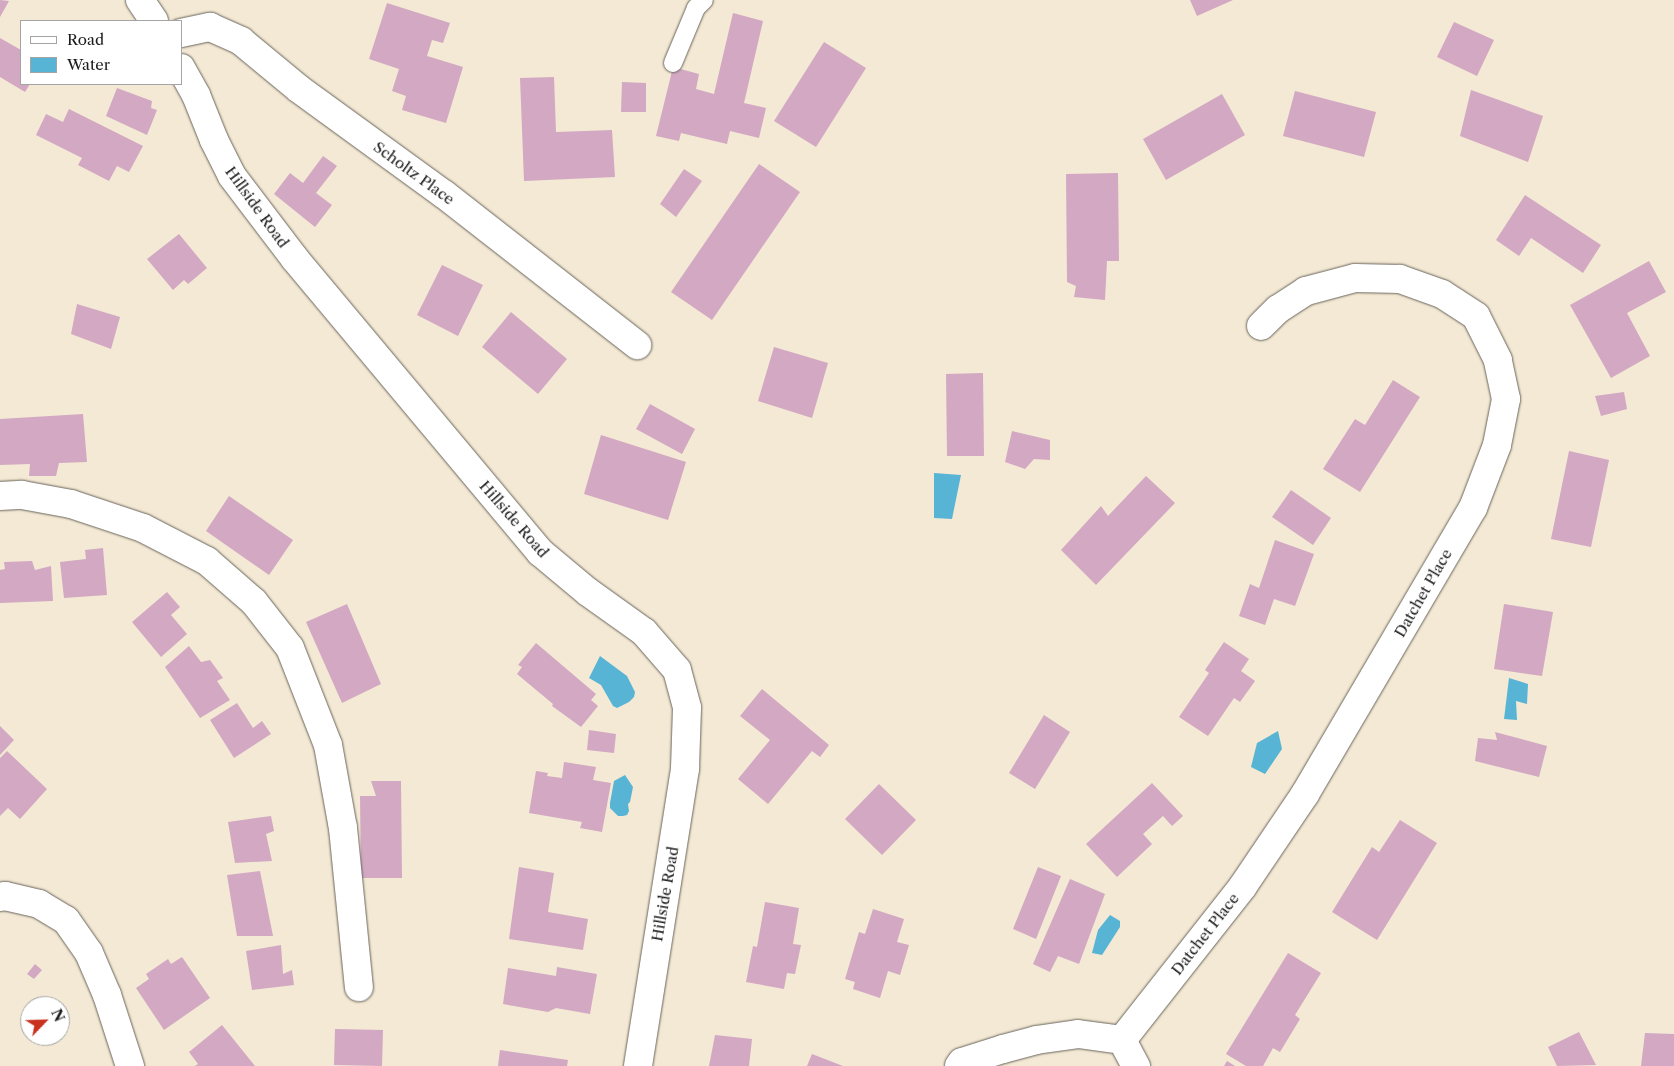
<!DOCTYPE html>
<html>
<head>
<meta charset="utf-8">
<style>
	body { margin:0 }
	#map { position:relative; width:1674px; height:1066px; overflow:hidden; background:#f4e9d4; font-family:"Libre Caslon Text",serif }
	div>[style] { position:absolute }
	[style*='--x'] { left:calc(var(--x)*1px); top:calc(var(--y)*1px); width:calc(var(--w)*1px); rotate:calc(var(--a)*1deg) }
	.water>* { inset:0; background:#57b4d5 }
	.building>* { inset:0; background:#d2a8c3 }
	.roads { filter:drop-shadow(0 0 1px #68645c) drop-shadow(0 0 1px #68645c) }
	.lane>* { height:18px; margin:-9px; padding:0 9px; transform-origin:9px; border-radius:9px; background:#fff }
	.street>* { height:28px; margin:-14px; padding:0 14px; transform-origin:14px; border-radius:14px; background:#fff }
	span { translate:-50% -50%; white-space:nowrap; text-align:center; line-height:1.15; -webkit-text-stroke:4px #fff; paint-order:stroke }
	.street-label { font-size:15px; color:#1c1c1c }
	.legend { position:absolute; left:20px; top:20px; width:162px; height:65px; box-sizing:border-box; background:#fff; border:1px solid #a4a4a4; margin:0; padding:6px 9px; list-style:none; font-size:15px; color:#1c1c1c }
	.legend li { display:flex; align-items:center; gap:10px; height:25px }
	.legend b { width:25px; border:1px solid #a4a4a4 }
	.north { position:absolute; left:20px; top:996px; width:50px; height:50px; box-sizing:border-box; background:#fff; border:1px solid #a4a4a4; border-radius:50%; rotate:66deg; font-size:14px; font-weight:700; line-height:20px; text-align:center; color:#1c1c1c }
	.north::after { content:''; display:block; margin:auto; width:18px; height:22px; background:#c8321e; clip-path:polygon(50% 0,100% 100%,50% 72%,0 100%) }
</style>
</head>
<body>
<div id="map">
	<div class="water">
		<i style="clip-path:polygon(934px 473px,961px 475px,952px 519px,934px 518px)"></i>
		<i style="clip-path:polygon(600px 656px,627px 676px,635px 692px,634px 697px,629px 702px,617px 708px,613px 706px,601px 685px,589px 678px)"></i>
		<i style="clip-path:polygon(1509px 678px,1528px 684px,1527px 704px,1516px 701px,1517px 720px,1504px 719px)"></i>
		<i style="clip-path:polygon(1278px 731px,1282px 749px,1265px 774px,1251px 767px,1257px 743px)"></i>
		<i style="clip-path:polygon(625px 775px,633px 787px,630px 802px,628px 804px,629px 811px,627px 815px,623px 816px,618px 816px,610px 808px,610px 803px,614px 781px)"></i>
		<i style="clip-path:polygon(1110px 915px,1120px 921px,1120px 927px,1102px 955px,1092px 953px,1098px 930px)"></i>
	</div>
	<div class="building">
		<i style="clip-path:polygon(0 0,9px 1px,0 17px)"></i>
		<i style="clip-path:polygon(1190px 0,1233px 0,1197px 16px)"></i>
		<i style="clip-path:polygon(387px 3px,450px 23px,443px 43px,432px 40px,427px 56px,463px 67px,446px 123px,402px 110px,406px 96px,392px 91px,399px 69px,369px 59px)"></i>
		<i style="clip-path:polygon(733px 13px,763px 21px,744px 103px,766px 108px,759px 138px,730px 131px,727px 144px,681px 133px,679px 141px,656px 136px,673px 67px,699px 74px,696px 89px,714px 94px)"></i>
		<i style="clip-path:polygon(1454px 22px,1494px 40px,1477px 76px,1437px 57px)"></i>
		<i style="clip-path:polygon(0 38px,21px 50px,21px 84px,30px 84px,25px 92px,0 77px)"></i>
		<i style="clip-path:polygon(824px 42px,866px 68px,816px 147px,774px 121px)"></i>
		<i style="clip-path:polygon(554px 77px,556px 132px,612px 130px,615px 177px,524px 181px,520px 78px)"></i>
		<i style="clip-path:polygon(622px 82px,646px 83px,646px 112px,621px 112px)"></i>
		<i style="clip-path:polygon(117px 88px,152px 101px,151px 108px,157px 110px,147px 135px,106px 116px)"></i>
		<i style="clip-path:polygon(1471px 90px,1543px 116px,1528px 162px,1460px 136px)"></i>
		<i style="clip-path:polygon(1295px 91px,1376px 112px,1364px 157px,1283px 136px)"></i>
		<i style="clip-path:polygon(1222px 94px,1245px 135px,1166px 180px,1143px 139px)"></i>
		<i style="clip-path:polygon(69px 109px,143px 146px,129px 172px,117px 166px,109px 181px,78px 165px,82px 158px,36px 135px,46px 114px,63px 122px)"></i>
		<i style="clip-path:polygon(323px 156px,337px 166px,316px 193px,332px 205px,315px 227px,274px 194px,290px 173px,303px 183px)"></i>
		<i style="clip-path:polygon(759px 164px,800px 192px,712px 320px,671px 292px)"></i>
		<i style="clip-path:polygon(684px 169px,702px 181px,676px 217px,660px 204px)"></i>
		<i style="clip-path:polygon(1118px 173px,1119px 261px,1107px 261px,1105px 300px,1074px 297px,1076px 286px,1067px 282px,1066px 174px)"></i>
		<i style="clip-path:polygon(1525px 195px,1601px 245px,1583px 273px,1531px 238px,1519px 256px,1496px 240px)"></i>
		<i style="clip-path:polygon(179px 234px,207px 268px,188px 284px,184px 280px,173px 290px,147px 259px)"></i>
		<i style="clip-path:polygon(1649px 261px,1666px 292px,1627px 313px,1650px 356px,1611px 378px,1570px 305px)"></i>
		<i style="clip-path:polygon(442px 265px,483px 285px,458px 336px,417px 315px)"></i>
		<i style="clip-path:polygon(77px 304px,120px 317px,111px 349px,71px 334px)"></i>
		<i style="clip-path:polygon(511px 312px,567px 359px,538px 394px,482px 347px)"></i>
		<i style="clip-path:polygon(774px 347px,828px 363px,812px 418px,758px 401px)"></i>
		<i style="clip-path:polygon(983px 373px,984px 456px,947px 456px,946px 374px)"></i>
		<i style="clip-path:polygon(1393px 380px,1420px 397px,1360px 492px,1323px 469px,1355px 419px,1365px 425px)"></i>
		<i style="clip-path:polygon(1624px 392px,1627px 409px,1601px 416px,1595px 396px)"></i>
		<i style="clip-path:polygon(650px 404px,695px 429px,682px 454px,636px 429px)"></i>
		<i style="clip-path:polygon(83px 414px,87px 462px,59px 463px,56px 476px,29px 476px,30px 464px,0 465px,0 419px)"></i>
		<i style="clip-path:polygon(1012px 431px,1050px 440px,1050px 460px,1034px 459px,1025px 469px,1005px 462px)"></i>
		<i style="clip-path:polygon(601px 435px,686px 462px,668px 520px,584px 494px)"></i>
		<i style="clip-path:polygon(1569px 451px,1609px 460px,1591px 547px,1551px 539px)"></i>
		<i style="clip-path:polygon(1146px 476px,1175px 503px,1096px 585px,1061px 550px,1101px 506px,1108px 516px)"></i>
		<i style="clip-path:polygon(1291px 490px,1331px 518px,1313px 545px,1272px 517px)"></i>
		<i style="clip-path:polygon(229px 496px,293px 540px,269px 575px,206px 531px)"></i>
		<i style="clip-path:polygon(1275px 540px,1314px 554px,1295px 606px,1274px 599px,1265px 625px,1239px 616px,1250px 584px,1259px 588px)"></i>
		<i style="clip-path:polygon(103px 548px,107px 595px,64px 598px,60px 562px,86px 559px,85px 550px)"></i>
		<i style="clip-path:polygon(32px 561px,35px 570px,51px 566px,53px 601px,0 603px,0 570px,5px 569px,4px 562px)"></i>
		<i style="clip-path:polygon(167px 592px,180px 607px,171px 615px,187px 634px,161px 657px,132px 622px)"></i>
		<i style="clip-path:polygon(347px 604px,381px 684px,342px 703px,306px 622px)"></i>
		<i style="clip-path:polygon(1504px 604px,1553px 612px,1542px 676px,1494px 669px)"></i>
		<i style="clip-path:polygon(1224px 642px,1249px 659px,1241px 671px,1255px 681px,1240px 702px,1234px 698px,1208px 736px,1179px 717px,1209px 673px,1205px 670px)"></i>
		<i style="clip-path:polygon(536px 643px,596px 694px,591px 700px,598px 706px,581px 727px,552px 706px,553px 704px,517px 674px,522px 667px,518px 665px)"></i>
		<i style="clip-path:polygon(189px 646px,201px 662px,210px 660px,223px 678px,217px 681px,230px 700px,200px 718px,165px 667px)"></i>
		<i style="clip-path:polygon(762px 689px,829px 745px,820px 757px,812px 751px,768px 804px,738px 779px,770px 740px,740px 716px)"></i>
		<i style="clip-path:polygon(237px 703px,253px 728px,262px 721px,271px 734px,234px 758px,210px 720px)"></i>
		<i style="clip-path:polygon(1044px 715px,1070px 732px,1035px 789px,1009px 773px)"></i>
		<i style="clip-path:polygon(0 726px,14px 740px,0 755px)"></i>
		<i style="clip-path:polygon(589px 730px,616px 734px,614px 753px,587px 750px)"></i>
		<i style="clip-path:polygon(1495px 732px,1547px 746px,1539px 777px,1475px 761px,1478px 738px,1497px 740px)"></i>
		<i style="clip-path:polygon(7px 751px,47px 789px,20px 819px,8px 808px,0 816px,0 758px)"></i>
		<i style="clip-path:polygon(564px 762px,596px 767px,593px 780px,611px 783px,602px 832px,580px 828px,582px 822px,529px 813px,536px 771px,548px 773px,547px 776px,562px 778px)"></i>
		<i style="clip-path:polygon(371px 781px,401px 781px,402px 878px,361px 878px,360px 796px,376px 796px)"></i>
		<i style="clip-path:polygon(1152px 783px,1183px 816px,1172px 826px,1163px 816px,1143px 834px,1152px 844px,1117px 877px,1086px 844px)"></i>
		<i style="clip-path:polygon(879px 784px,916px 820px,882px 855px,845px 819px)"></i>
		<i style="clip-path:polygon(271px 816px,274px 831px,266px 834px,272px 861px,235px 863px,228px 822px)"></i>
		<i style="clip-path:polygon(1400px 820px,1437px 843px,1377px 940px,1332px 912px,1372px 847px,1379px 852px)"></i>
		<i style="clip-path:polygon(519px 867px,554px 873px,548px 912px,588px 919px,583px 950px,509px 939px)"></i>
		<i style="clip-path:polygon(1038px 867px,1061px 876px,1036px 939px,1013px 929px)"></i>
		<i style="clip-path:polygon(260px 871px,273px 936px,237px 936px,227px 875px)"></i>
		<i style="clip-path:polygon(1070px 879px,1105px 894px,1079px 964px,1058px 956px,1050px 972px,1033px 964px)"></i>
		<i style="clip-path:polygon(765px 902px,799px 908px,793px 944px,801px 945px,795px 974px,787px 973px,784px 989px,746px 982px,753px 946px,757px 947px)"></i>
		<i style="clip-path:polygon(873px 909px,904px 919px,897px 942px,909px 945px,900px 975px,888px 971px,880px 998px,853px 989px,855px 982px,845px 979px,859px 932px,865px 934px)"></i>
		<i style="clip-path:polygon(281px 945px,283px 974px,292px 970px,294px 985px,252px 990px,246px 951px)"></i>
		<i style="clip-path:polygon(1288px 953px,1321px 973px,1295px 1015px,1300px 1019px,1280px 1052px,1273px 1048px,1263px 1066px,1246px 1066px,1226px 1054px)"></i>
		<i style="clip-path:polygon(182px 957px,210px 998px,164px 1030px,136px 988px,149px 979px,146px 974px,168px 959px,171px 964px)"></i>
		<i style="clip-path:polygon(35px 964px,42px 970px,34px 979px,27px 974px)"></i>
		<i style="clip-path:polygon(557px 967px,597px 974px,590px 1014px,556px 1008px,548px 1012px,503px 1004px,508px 968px,556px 976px)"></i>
		<i style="clip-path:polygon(222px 1025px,255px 1066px,195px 1066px,198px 1064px,189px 1052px)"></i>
		<i style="clip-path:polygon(335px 1029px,383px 1030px,382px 1066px,334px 1065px)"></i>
		<i style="clip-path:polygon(1579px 1032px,1596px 1065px,1557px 1066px,1548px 1047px)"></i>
		<i style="clip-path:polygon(1645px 1033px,1674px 1034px,1674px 1066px,1641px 1066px)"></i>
		<i style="clip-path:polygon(715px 1035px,752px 1039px,749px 1066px,709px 1066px)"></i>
		<i style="clip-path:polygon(500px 1050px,568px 1060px,567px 1066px,498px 1066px)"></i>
		<i style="clip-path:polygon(812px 1054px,843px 1066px,807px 1066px)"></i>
		<i style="clip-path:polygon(1227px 1061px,1235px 1066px,1224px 1066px)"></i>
	</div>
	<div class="roads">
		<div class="lane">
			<i style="--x:673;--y:63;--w:60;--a:-67.3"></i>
			<i style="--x:696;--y:8;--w:11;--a:-45"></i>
		</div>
		<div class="street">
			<i style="--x:140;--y:0;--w:25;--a:56"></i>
			<i style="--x:181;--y:33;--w:30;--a:-12"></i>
			<i style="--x:210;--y:27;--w:34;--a:24"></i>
			<i style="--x:241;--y:41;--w:75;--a:39.6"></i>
			<i style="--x:299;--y:89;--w:180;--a:36"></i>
			<i style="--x:445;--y:195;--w:244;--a:38"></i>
			<i style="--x:181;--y:68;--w:31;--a:61"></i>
			<i style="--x:196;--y:95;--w:48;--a:68.2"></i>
			<i style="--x:214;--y:140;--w:40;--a:63.4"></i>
			<i style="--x:232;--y:176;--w:104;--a:52.8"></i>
			<i style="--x:295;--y:259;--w:382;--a:50.1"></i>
			<i style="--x:540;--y:552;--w:62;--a:39.8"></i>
			<i style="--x:588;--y:592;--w:69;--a:35.5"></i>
			<i style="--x:644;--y:632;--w:50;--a:49"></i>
			<i style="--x:677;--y:670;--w:39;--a:75"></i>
			<i style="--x:687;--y:708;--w:61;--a:91.9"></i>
			<i style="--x:685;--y:769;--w:301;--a:99"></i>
			<i style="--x:0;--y:496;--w:22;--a:-3"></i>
			<i style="--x:22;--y:495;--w:50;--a:10.4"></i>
			<i style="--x:71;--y:504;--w:76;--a:18.4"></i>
			<i style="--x:143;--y:528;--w:72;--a:27.3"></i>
			<i style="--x:207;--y:561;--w:62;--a:41.1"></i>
			<i style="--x:254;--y:602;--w:58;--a:52"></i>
			<i style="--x:290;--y:648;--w:104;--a:68.6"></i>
			<i style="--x:328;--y:745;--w:84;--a:79.8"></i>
			<i style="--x:343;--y:828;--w:160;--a:84.3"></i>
			<i style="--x:0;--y:897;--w:5;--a:-11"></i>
			<i style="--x:5;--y:896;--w:35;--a:13"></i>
			<i style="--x:39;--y:904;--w:31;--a:31"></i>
			<i style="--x:66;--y:920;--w:40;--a:55.1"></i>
			<i style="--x:89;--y:953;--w:46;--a:66.8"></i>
			<i style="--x:107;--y:995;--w:75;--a:72.1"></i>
			<i style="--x:1122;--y:1040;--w:196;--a:-51.8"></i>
			<i style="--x:1243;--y:886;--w:111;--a:-56"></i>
			<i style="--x:1305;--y:794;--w:332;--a:-59.6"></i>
			<i style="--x:1473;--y:508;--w:67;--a:-69.1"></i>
			<i style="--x:1497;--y:445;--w:47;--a:-78.9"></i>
			<i style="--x:1506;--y:399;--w:40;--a:-102"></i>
			<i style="--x:1498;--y:360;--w:49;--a:-116.6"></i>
			<i style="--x:1476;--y:316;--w:40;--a:-147.1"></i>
			<i style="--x:1442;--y:294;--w:45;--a:-160.3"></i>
			<i style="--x:1400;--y:279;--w:45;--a:-178.7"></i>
			<i style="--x:1355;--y:278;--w:51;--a:165.1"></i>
			<i style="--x:1306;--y:291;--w:33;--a:147"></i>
			<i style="--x:1278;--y:309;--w:24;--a:135"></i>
			<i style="--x:1122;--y:1040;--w:30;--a:62"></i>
			<i style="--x:959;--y:1066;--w:5;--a:-53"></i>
			<i style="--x:962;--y:1062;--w:43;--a:-17.6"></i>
			<i style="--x:1003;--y:1049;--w:34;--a:-15"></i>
			<i style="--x:1036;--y:1040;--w:42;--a:-8.1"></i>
			<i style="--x:1078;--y:1034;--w:44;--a:7.8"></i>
		</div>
	</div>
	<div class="street-label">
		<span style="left:414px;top:173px;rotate:36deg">Scholtz Place</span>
		<span style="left:257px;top:207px;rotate:54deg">Hillside Road</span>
		<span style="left:514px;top:519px;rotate:49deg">Hillside Road</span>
		<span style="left:1423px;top:593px;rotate:-60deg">Datchet Place</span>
		<span style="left:665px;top:894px;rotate:-80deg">Hillside Road</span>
		<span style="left:1205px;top:934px;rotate:-52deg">Datchet Place</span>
	</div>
	<ul class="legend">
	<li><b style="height:6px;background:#fff"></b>Road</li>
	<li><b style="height:14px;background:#57b4d5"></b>Water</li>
	</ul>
	<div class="north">N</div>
</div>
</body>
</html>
